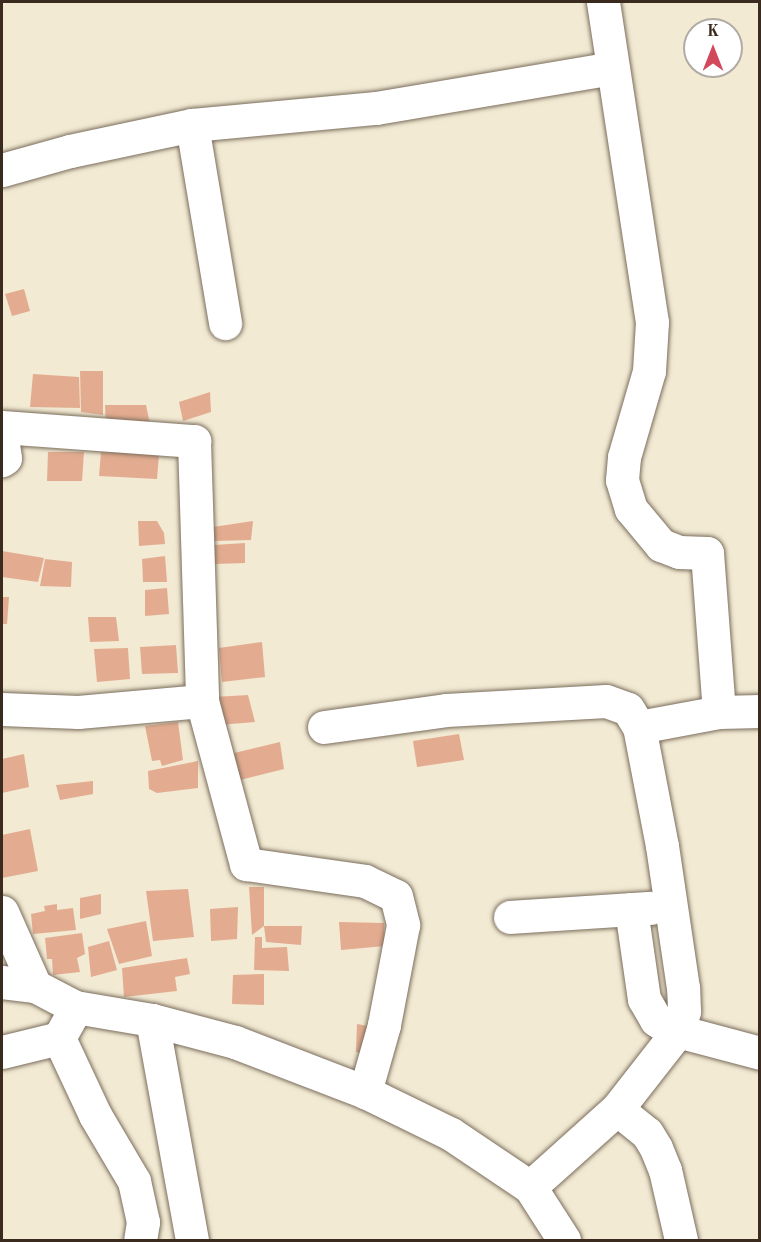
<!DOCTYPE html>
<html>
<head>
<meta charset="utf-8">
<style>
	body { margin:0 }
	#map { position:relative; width:761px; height:1242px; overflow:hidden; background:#f2ead3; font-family:"Old Standard TT",serif }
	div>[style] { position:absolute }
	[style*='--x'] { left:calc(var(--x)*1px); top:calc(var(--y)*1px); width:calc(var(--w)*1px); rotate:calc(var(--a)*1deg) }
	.building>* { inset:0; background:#e3ac90 }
	.roads { filter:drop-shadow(0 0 2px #7b6d5d) drop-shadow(0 0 2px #7b6d5d) }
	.minor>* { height:33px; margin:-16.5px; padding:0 16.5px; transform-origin:16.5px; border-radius:16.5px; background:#fff }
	span { translate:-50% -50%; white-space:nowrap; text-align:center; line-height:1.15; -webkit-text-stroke:4.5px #fff; paint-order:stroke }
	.frame { position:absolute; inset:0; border:3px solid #3b2a1e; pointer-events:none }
	.north { position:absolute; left:683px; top:18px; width:60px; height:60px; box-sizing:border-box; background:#fff; border:2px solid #b1aaa5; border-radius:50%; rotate:0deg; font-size:16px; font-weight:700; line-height:24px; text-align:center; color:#3b2a1e }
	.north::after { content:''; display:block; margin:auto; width:21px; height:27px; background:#d1495b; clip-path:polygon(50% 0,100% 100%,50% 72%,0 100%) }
</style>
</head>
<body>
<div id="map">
	<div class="building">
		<i style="clip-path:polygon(24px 289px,30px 311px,12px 316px,5px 294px)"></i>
		<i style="clip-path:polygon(80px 371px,103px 371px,103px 415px,81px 412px)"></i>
		<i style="clip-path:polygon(33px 374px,79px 377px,80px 408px,30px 407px)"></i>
		<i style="clip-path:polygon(210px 392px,211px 412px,183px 421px,179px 402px)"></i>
		<i style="clip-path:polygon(105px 405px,146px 405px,151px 429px,106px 430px)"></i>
		<i style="clip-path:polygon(48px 452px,84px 452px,82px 481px,47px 481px)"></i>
		<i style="clip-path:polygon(101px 452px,159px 454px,157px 479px,99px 476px)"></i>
		<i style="clip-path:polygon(138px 521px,157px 521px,164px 533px,165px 544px,139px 546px)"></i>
		<i style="clip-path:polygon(253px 521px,251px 540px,214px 541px,213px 527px)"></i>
		<i style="clip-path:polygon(245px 543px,245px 563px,215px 564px,214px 545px)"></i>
		<i style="clip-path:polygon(2px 551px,44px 558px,38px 582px,2px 577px)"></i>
		<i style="clip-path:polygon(165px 556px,167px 582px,143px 582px,142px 559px)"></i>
		<i style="clip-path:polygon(45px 559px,72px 562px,71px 587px,40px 586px)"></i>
		<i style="clip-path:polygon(167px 588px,169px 614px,145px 616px,145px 590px)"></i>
		<i style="clip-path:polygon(2px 597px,9px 597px,7px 624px,2px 624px)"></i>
		<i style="clip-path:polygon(88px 617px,116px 617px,119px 641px,90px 642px)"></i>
		<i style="clip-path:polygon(262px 642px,265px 677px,222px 682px,219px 648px)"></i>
		<i style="clip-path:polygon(176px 645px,178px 673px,142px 674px,140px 647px)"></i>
		<i style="clip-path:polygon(128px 648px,130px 679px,97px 682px,94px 649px)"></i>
		<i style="clip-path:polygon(248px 695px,255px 722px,219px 725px,213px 697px)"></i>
		<i style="clip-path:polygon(178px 722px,183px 760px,162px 766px,160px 760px,152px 761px,145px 726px)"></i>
		<i style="clip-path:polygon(459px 734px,464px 760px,417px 767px,413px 741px)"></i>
		<i style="clip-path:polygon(280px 742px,284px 769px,236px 781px,230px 754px)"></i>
		<i style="clip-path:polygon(24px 754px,29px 787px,2px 793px,2px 759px)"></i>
		<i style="clip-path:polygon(198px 761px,198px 788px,157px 793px,149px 789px,148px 771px)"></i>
		<i style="clip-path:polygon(93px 781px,93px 794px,60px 800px,56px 785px)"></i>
		<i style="clip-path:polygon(30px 829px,38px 871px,2px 878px,2px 835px)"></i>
		<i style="clip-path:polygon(249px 887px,264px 887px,264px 926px,252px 935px)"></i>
		<i style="clip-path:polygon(188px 889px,194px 937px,153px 941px,146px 891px)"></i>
		<i style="clip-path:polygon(101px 894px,101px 914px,80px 919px,80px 898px)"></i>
		<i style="clip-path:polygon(57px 904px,57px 910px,73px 908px,76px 930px,33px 934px,31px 914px,45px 911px,44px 906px)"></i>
		<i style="clip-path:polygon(238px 907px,237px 939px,211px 941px,210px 909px)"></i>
		<i style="clip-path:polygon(146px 921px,152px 956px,119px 964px,107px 929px)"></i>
		<i style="clip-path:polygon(339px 922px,384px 923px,385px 946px,341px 950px)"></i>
		<i style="clip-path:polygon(264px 926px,302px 926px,301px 945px,266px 942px)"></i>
		<i style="clip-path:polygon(82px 933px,85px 954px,77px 958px,80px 972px,53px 975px,52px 959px,47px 959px,45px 938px)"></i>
		<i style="clip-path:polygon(255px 937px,262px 937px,262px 948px,287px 947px,289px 971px,254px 970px)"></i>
		<i style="clip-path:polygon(109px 941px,117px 970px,91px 977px,88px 947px)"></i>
		<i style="clip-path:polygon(187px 958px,190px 974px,175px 977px,177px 991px,124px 997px,122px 968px)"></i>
		<i style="clip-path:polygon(264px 974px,264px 1005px,232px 1004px,233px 975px)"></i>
		<i style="clip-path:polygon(357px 1024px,368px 1026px,368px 1055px,356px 1052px)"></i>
	</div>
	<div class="roads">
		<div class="minor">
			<i style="--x:603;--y:2;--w:324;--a:81.3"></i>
			<i style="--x:652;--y:322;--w:49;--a:93.5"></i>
			<i style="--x:649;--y:371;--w:90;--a:106.2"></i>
			<i style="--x:624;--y:457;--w:23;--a:95"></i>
			<i style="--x:622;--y:480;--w:30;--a:73"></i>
			<i style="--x:631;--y:509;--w:47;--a:50.2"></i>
			<i style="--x:661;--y:545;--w:19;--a:21"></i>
			<i style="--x:679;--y:552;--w:28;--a:2"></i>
			<i style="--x:707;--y:553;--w:159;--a:85.7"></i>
			<i style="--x:192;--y:125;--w:201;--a:80.5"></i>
			<i style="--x:2;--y:170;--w:71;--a:-15.6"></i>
			<i style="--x:70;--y:151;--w:125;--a:-12"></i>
			<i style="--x:192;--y:125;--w:185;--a:-5.3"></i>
			<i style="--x:376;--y:108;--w:240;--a:-9.6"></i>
			<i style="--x:2;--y:427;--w:193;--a:4.2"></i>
			<i style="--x:194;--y:441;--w:260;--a:88.2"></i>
			<i style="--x:202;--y:701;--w:169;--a:74.9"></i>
			<i style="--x:246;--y:864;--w:120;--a:8.1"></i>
			<i style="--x:365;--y:881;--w:34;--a:26"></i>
			<i style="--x:396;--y:896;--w:30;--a:76"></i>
			<i style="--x:403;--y:925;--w:102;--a:100.8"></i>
			<i style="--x:384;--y:1025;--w:70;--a:105.8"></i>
			<i style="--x:2;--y:437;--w:21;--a:82"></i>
			<i style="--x:5;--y:458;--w:4;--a:146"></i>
			<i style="--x:2;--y:709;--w:76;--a:2.3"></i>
			<i style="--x:78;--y:712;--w:124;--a:-5.1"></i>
			<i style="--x:324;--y:727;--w:123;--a:-7.9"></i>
			<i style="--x:446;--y:710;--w:160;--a:-3.2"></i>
			<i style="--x:606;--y:701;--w:23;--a:20"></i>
			<i style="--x:628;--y:709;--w:21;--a:59"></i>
			<i style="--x:631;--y:909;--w:91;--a:81.8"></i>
			<i style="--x:644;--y:999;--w:24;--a:60"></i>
			<i style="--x:656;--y:1020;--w:17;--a:33"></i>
			<i style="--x:670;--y:1029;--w:93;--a:14.9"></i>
			<i style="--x:2;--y:912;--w:81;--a:66"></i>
			<i style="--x:510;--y:917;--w:141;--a:-3.7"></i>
			<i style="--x:2;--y:982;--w:33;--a:7"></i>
			<i style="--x:35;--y:986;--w:45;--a:27.7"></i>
			<i style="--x:75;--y:1007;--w:78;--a:9.6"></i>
			<i style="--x:152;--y:1020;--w:86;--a:14.8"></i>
			<i style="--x:235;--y:1042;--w:139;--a:21"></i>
			<i style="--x:365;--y:1092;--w:96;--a:26"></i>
			<i style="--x:451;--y:1134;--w:95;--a:33.9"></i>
			<i style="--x:530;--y:1187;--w:63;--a:57.3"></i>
			<i style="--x:152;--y:1020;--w:224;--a:79.7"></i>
			<i style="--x:59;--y:1038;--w:85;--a:64.9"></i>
			<i style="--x:95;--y:1115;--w:77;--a:59.4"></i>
			<i style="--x:134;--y:1181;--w:42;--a:77.6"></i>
			<i style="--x:143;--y:1222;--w:18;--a:99"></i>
			<i style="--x:2;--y:1052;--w:59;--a:-13.8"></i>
			<i style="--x:59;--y:1038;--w:23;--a:-61"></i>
			<i style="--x:617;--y:1109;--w:38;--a:39"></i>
			<i style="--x:647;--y:1133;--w:17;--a:59"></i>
			<i style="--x:656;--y:1148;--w:24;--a:68"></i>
			<i style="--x:665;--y:1170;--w:72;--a:77.1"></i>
			<i style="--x:530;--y:1187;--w:117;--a:-41.9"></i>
			<i style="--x:617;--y:1109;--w:99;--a:-52"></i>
			<i style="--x:678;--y:1031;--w:21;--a:-73"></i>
			<i style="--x:684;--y:1011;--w:23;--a:-92"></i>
			<i style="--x:683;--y:988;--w:144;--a:-98.4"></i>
			<i style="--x:662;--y:846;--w:121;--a:-100.9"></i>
			<i style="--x:639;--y:727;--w:81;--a:-10.6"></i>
			<i style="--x:719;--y:712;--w:41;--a:-1.4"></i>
		</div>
	</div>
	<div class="frame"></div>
	<div class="north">K</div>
</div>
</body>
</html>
